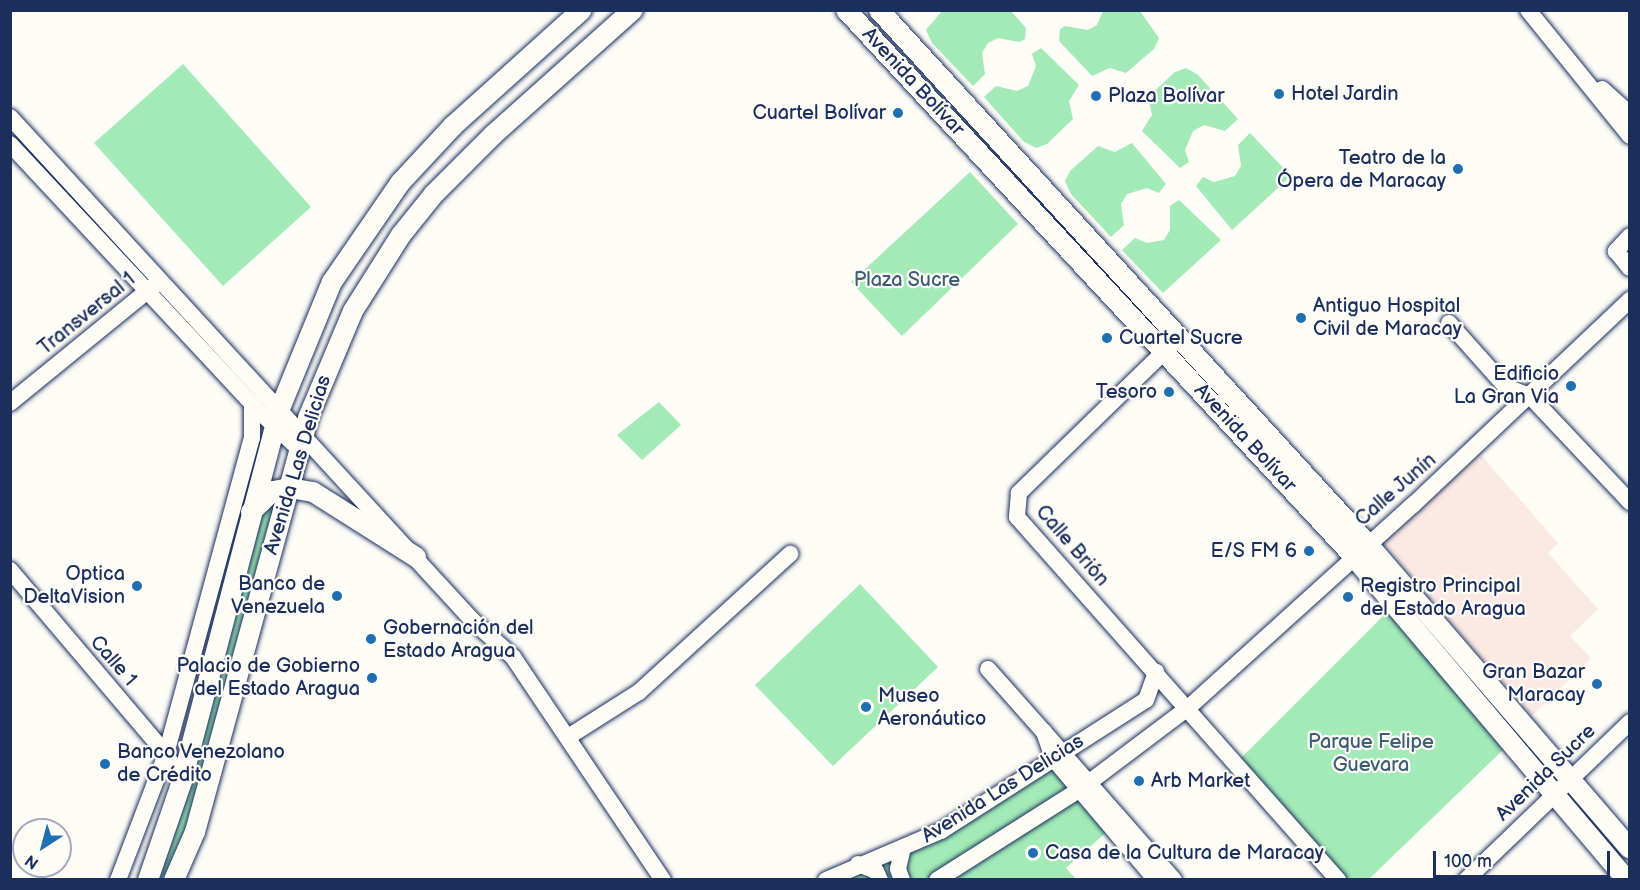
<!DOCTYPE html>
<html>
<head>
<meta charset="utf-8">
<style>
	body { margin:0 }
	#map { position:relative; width:1640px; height:890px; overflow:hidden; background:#fdfcf7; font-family:"Balsamiq Sans",sans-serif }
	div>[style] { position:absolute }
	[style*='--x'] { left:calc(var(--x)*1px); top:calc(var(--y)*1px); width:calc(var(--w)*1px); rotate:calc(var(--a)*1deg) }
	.built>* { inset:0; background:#fce9e4 }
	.green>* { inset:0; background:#a3eab7 }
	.roads { filter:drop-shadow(0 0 2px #1b2f5e) drop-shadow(0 0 2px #1b2f5e) }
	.minor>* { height:16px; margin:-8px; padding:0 8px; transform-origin:8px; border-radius:8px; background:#fdfcf7 }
	.major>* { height:20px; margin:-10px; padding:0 10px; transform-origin:10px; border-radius:10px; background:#fdfcf7 }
	.dots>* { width:16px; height:16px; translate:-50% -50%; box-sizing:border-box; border:3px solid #fdfcf7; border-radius:50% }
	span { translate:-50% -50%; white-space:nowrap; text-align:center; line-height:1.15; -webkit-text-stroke:4.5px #fdfcf7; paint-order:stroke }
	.street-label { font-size:20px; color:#1b2f5e }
	.poi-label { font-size:20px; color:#1b2f5e }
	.left { translate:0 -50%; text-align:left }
	.right { translate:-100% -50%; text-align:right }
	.park-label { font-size:20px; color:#3d5e74 }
	.frame { position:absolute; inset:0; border:12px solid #1b2f5e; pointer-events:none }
	.north { position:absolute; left:12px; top:818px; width:60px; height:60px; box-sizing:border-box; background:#fdfcf7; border:2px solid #a3aaba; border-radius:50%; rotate:216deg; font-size:16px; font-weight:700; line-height:24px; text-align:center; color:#1b2f5e }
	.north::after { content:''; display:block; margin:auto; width:21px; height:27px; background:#1f6fb2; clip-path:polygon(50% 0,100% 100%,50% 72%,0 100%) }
	.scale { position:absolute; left:1433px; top:851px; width:177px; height:27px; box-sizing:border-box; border:3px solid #1b2f5e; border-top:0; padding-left:8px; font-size:18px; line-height:21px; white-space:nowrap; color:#1b2f5e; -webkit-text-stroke:4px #fdfcf7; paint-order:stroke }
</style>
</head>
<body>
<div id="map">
	<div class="built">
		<i style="clip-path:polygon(1480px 454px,1558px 543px,1548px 553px,1598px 609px,1570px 636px,1591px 658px,1532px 716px,1381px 541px)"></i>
	</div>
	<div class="green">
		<i style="clip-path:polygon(1010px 10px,1026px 28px,1025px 39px,1020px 42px,998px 38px,988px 43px,982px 53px,985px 74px,973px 86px,932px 43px,926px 30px,942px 11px)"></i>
		<i style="clip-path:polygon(1139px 10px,1159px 38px,1154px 49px,1126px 73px,1110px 68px,1092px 76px,1059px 41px,1060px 29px,1065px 26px,1088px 30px,1097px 25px,1103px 11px)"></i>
		<i style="clip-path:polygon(1041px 48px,1079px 85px,1069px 101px,1073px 119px,1047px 144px,1036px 148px,1023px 141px,984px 97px,996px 86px,1017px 91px,1028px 86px,1036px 66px,1032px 54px)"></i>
		<i style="clip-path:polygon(183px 64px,311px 207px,223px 286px,94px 143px)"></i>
		<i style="clip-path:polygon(1186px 68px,1198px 75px,1238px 119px,1225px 131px,1204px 125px,1193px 131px,1185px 150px,1189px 162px,1180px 168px,1142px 131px,1152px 115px,1148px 97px,1175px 72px)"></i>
		<i style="clip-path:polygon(1250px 133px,1291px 176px,1232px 230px,1196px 186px,1203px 177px,1214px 182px,1235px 176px,1241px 166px,1238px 145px)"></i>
		<i style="clip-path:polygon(1132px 143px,1166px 184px,1159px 193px,1147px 188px,1127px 194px,1121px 204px,1124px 225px,1111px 237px,1071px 194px,1065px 181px,1070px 171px,1098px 146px,1115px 152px)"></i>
		<i style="clip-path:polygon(970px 172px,1018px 224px,902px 336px,851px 282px)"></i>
		<i style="clip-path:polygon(1179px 200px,1221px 240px,1163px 293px,1122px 250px,1135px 238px,1147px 243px,1164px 240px,1170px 230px,1170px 206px)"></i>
		<i style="clip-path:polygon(659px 402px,681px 425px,642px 460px,617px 435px)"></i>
		<i style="clip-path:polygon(290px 488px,174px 879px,148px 880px,250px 513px)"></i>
		<i style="clip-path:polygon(860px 584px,938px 667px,833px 766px,755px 685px)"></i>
		<i style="clip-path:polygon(1387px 612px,1506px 747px,1368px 880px,1344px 879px,1239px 760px)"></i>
		<i style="clip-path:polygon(1054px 760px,1111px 828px,1066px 868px,1076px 879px,842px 880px)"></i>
	</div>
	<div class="roads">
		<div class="minor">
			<i style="--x:1528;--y:10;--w:162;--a:51"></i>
			<i style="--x:1602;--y:89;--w:38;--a:42"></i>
			<i style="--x:10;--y:117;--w:684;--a:47.43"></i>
			<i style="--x:473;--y:621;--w:54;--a:42"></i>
			<i style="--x:513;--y:657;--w:269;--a:56.1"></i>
			<i style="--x:10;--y:144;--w:371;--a:47"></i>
			<i style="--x:263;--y:415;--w:51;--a:43.4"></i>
			<i style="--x:1630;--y:236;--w:21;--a:133"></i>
			<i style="--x:1616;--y:251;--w:22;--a:51"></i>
			<i style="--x:1449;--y:323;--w:86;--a:48.3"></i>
			<i style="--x:1506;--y:387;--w:26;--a:21"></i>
			<i style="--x:1530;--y:396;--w:146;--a:46.7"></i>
			<i style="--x:1172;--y:344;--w:214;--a:135.8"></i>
			<i style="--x:1019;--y:493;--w:24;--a:95"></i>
			<i style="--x:1017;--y:517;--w:485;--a:48.5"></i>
			<i style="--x:10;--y:403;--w:188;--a:-39.2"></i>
			<i style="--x:10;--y:570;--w:241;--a:49.7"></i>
			<i style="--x:166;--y:754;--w:31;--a:59"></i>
			<i style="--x:988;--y:669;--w:84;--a:48.4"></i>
			<i style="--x:568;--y:737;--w:84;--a:-32.4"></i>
			<i style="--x:639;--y:692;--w:205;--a:-42.4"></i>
			<i style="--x:858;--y:864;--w:19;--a:21"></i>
			<i style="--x:876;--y:871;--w:10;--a:66"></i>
			<i style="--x:118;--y:880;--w:135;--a:-69.1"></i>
			<i style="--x:166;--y:754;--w:327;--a:-74.8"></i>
			<i style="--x:252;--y:438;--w:35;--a:-90"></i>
			<i style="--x:826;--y:880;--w:125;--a:-23.1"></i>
			<i style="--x:941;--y:831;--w:243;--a:-32.6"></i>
			<i style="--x:1146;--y:700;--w:30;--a:-70"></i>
			<i style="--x:902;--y:880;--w:12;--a:-110"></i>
			<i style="--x:898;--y:869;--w:22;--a:-77"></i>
			<i style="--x:937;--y:880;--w:168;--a:-32.4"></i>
			<i style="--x:1079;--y:790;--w:136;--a:-37"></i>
			<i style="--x:1188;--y:708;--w:303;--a:-42.1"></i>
			<i style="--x:1413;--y:505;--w:299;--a:-43.4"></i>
			<i style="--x:1156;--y:880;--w:160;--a:-130.2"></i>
			<i style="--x:1053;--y:758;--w:28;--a:-109"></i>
			<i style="--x:1044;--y:732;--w:197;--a:48.7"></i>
			<i style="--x:1466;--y:880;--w:228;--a:-43.9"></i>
		</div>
		<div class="major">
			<i style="--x:846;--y:10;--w:737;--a:47.09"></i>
			<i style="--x:1348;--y:550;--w:432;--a:49.8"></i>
			<i style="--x:879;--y:10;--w:723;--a:47.52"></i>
			<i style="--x:1367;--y:543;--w:403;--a:49.3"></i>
			<i style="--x:251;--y:512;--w:30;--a:-44"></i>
			<i style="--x:273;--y:491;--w:17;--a:-10"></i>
			<i style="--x:290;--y:488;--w:23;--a:10"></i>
			<i style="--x:313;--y:492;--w:122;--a:32.3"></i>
			<i style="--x:148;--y:880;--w:105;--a:-71"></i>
			<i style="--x:182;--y:781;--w:383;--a:-75.3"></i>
			<i style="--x:279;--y:411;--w:139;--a:-67.7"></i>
			<i style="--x:332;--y:282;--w:120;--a:-55.5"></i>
			<i style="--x:400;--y:183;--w:78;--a:-47.1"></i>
			<i style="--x:453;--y:126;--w:173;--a:-42"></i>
			<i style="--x:174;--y:880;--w:52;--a:-66.4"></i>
			<i style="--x:195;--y:832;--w:429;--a:-74.7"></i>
			<i style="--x:308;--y:418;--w:116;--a:-67.2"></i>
			<i style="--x:353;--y:311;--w:90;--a:-57.7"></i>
			<i style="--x:401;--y:235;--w:53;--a:-51.2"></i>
			<i style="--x:434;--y:194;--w:83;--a:-45"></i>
			<i style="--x:493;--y:135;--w:188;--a:-41.8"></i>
		</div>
	</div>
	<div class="dots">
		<i style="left:1279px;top:94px;background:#1f6fb2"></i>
		<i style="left:1096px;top:96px;background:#1f6fb2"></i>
		<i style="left:898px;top:113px;background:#1f6fb2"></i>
		<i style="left:1458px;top:169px;background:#1f6fb2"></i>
		<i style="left:1301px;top:318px;background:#1f6fb2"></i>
		<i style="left:1107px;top:338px;background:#1f6fb2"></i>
		<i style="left:1571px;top:386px;background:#1f6fb2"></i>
		<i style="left:1169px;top:392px;background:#1f6fb2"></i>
		<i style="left:1309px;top:551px;background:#1f6fb2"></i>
		<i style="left:137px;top:586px;background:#1f6fb2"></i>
		<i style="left:337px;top:596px;background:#1f6fb2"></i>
		<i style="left:1348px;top:597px;background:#1f6fb2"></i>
		<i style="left:371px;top:639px;background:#1f6fb2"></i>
		<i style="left:372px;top:678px;background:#1f6fb2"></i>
		<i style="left:1597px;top:684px;background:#1f6fb2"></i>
		<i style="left:866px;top:707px;background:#1f6fb2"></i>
		<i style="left:105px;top:764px;background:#1f6fb2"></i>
		<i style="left:1139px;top:781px;background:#1f6fb2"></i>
		<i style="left:1033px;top:853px;background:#1f6fb2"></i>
	</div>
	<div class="street-label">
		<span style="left:913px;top:82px;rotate:47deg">Avenida Bolívar</span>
		<span style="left:87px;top:314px;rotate:-39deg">Transversal 1</span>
		<span style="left:1245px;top:438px;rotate:47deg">Avenida Bolívar</span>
		<span style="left:298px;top:465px;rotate:-73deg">Avenida Las Delicias</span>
		<span style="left:1396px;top:490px;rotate:-41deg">Calle Junín</span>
		<span style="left:1072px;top:546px;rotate:49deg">Calle Brión</span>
		<span style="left:113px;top:661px;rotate:49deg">Calle 1</span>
		<span style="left:1546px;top:773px;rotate:-44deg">Avenida Sucre</span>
		<span style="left:1003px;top:789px;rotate:-32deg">Avenida Las Delicias</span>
	</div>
	<div class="poi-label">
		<span class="left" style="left:1291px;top:94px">Hotel Jardin</span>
		<span class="left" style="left:1108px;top:96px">Plaza Bolívar</span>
		<span class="right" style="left:886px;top:113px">Cuartel Bolívar</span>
		<span class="right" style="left:1446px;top:170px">Teatro de la<br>Ópera de Maracay</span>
		<span class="left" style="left:1313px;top:318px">Antiguo Hospital<br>Civil de Maracay</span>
		<span class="left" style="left:1119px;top:338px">Cuartel Sucre</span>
		<span class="right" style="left:1559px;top:386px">Edificio<br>La Gran Via</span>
		<span class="right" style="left:1157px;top:392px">Tesoro</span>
		<span class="right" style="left:1297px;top:551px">E/S FM 6</span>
		<span class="right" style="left:125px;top:586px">Optica<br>DeltaVision</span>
		<span class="right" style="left:325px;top:596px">Banco de<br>Venezuela</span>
		<span class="left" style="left:1360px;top:598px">Registro Principal<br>del Estado Aragua</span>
		<span class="left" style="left:383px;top:640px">Gobernación del<br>Estado Aragua</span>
		<span class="right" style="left:360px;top:678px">Palacio de Gobierno<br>del Estado Aragua</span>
		<span class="right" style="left:1585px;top:684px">Gran Bazar<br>Maracay</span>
		<span class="left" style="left:878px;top:708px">Museo<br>Aeronáutico</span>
		<span class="left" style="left:117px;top:764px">Banco Venezolano<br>de Crédito</span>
		<span class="left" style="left:1151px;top:781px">Arb Market</span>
		<span class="left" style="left:1045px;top:853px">Casa de la Cultura de Maracay</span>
	</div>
	<div class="park-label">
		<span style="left:907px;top:280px">Plaza Sucre</span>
		<span style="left:1371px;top:754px">Parque Felipe<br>Guevara</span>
	</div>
	<div class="frame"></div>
	<div class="north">N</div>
	<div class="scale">100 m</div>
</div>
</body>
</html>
